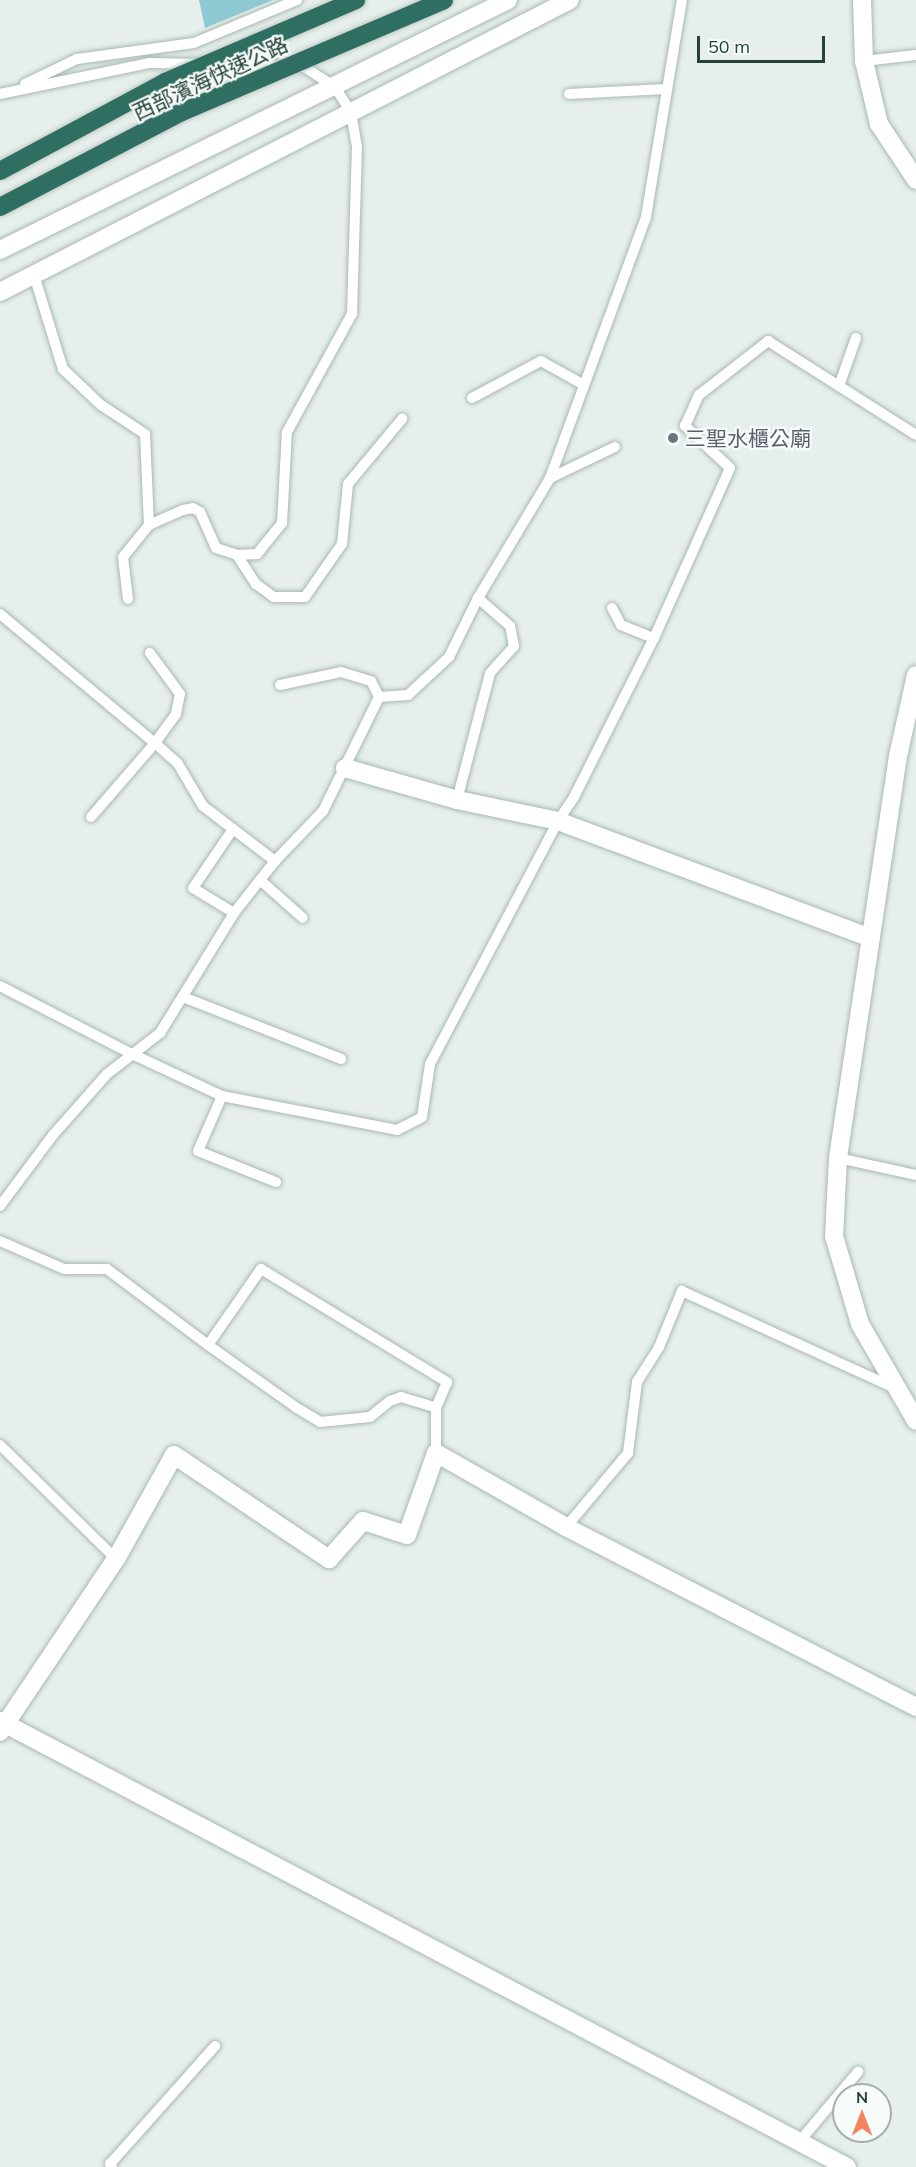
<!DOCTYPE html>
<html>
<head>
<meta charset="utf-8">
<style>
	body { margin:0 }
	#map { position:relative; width:916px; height:2167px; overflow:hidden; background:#e6efeb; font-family:Mulish,"Noto Sans TC",sans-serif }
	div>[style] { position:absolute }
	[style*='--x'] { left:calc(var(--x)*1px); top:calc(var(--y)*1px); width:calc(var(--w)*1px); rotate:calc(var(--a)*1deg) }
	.water>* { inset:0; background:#8ec9d4 }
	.roads { filter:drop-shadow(0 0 2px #a8b8b2) drop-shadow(0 0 2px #a8b8b2) }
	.lane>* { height:10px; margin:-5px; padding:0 5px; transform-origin:5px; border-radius:5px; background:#fff }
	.street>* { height:18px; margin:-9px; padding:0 9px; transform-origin:9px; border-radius:9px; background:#fff }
	.secondary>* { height:18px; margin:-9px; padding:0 9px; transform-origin:9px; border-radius:9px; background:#fff }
	.bridges { filter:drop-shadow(0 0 2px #c2cac8) drop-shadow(0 0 2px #c2cac8) }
	.highway-bridge>* { height:18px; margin:-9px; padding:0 9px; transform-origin:9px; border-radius:9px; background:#2f6f62 }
	.dots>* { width:16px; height:16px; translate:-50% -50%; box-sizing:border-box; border:3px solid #f7fbf9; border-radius:50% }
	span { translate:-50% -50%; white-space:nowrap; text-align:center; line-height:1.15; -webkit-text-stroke:4.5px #f7fbf9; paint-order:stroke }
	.street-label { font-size:21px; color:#24423a }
	.worship-label { font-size:21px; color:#5b616d }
	.left { translate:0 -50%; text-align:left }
	.north { position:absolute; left:832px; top:2083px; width:60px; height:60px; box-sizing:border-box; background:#f7fbf9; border:2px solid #a3b1ad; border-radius:50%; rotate:0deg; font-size:16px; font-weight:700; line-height:24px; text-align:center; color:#24423a }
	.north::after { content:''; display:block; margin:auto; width:21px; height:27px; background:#f4845f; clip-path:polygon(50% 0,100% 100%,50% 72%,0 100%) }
	.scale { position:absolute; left:697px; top:36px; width:128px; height:27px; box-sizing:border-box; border:3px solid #24423a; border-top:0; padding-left:8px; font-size:18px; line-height:21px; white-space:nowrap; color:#24423a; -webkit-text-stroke:4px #f7fbf9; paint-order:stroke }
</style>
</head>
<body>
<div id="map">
	<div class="water">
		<i style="clip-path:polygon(199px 0,273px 0,205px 28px)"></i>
	</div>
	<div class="roads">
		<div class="lane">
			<i style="--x:864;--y:61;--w:52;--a:-6.6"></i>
			<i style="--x:214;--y:65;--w:66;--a:0.9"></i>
			<i style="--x:25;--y:84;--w:58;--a:-25.7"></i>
			<i style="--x:77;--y:59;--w:118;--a:-7.8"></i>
			<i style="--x:194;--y:43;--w:112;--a:-22.7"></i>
			<i style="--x:0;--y:94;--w:153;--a:-11.7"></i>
			<i style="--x:150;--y:63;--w:49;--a:1.2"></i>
			<i style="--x:569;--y:94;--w:96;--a:-3"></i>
			<i style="--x:34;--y:275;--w:98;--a:72.9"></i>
			<i style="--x:63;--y:369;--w:52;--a:43.5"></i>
			<i style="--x:101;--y:405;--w:53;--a:33.4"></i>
			<i style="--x:145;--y:434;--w:91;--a:87.5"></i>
			<i style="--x:149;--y:525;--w:37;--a:-24"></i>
			<i style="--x:183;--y:510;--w:10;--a:-11"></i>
			<i style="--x:193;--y:508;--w:8;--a:30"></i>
			<i style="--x:200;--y:512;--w:39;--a:66"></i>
			<i style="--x:216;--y:548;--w:22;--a:18"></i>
			<i style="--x:237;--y:555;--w:35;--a:57"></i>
			<i style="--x:256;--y:584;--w:22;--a:36"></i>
			<i style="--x:274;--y:597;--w:31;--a:0"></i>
			<i style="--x:305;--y:597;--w:65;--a:-55.1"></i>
			<i style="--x:342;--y:544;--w:60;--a:-84.3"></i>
			<i style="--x:348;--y:484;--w:85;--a:-50.3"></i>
			<i style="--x:839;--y:386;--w:51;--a:-70.5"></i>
			<i style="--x:472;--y:398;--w:78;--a:-28.2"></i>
			<i style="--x:541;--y:361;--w:49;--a:29.2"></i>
			<i style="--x:550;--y:478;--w:72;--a:-25.5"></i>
			<i style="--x:237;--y:555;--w:20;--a:-3"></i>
			<i style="--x:257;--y:554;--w:40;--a:-51"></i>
			<i style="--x:282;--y:523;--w:91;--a:-86.9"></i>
			<i style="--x:287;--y:432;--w:135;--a:-61.2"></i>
			<i style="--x:352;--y:314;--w:167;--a:-88.3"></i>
			<i style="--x:357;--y:147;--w:36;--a:-100"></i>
			<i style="--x:351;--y:112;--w:30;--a:-123"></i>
			<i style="--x:335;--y:87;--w:37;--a:-147"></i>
			<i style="--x:304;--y:67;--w:9;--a:-174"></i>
			<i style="--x:128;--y:599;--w:42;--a:-96.8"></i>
			<i style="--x:123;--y:557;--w:41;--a:-50.9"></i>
			<i style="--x:612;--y:608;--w:19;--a:62"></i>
			<i style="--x:621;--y:625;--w:35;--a:22"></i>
			<i style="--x:0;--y:614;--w:202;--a:39.8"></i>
			<i style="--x:155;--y:743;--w:31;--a:42"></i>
			<i style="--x:178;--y:764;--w:49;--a:59.2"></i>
			<i style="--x:203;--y:806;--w:91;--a:37.4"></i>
			<i style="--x:280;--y:685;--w:62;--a:-12"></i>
			<i style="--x:341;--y:672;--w:31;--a:17"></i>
			<i style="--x:371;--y:681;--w:18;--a:63"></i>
			<i style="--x:457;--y:800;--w:131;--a:-75.4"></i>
			<i style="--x:490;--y:673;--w:36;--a:-48"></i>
			<i style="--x:514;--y:646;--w:20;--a:-101"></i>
			<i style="--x:510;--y:626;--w:43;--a:-138.8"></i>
			<i style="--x:91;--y:817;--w:98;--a:-49.1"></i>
			<i style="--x:155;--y:743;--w:36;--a:-54"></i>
			<i style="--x:176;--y:714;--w:20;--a:-79"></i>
			<i style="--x:180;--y:694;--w:51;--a:-126.2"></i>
			<i style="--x:233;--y:829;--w:71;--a:124.1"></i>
			<i style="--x:193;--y:888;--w:48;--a:31.4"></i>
			<i style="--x:260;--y:880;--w:57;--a:41.5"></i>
			<i style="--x:0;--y:986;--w:148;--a:27.3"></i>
			<i style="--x:132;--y:1054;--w:99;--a:25"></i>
			<i style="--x:222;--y:1096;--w:178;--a:11"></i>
			<i style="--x:397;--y:1130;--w:28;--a:-27"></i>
			<i style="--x:422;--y:1117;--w:54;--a:-81.4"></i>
			<i style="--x:430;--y:1064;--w:275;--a:-62.2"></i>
			<i style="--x:558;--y:821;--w:29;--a:-56"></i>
			<i style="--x:574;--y:797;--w:178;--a:-63.3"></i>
			<i style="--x:654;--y:638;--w:186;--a:-65.9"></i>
			<i style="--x:730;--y:468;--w:62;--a:-137"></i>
			<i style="--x:685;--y:426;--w:34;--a:-66"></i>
			<i style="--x:699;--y:395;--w:88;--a:-38"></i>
			<i style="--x:768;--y:341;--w:175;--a:32.4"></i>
			<i style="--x:183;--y:997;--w:170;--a:21.4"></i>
			<i style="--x:222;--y:1096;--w:60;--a:113.6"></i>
			<i style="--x:198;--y:1151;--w:84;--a:21.7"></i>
			<i style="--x:838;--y:1158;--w:80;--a:12.3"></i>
			<i style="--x:0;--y:1206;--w:89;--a:-53.3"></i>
			<i style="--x:53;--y:1135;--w:81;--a:-48.5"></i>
			<i style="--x:107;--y:1074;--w:67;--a:-37.7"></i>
			<i style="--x:160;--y:1033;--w:141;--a:-58.3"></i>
			<i style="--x:234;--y:913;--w:66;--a:-51.7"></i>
			<i style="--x:275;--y:861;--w:69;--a:-46.2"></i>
			<i style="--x:323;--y:811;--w:127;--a:-63.8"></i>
			<i style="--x:379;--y:697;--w:29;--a:-4"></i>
			<i style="--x:408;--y:695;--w:56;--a:-42.8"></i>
			<i style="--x:449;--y:657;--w:66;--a:-63.8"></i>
			<i style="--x:478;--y:598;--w:140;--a:-59"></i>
			<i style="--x:550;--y:478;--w:278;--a:-69.8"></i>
			<i style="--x:646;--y:217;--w:220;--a:-80.6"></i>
			<i style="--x:0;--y:1241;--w:70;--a:23.6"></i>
			<i style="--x:64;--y:1269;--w:43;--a:0"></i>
			<i style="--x:107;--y:1269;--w:126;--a:37"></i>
			<i style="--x:208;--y:1345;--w:109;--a:35.3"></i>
			<i style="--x:297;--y:1408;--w:27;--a:31"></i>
			<i style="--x:320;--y:1422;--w:50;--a:-5.7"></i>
			<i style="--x:370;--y:1417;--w:26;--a:-39"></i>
			<i style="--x:390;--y:1401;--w:12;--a:-20"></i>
			<i style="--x:401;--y:1397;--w:37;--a:17"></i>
			<i style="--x:436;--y:1408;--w:45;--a:90"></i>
			<i style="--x:208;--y:1345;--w:93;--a:-55.1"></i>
			<i style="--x:261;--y:1269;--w:218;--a:31.3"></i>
			<i style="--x:447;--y:1382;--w:28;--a:113"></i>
			<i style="--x:0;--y:1445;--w:163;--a:44.5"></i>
			<i style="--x:566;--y:1527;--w:97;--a:-50"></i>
			<i style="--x:628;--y:1453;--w:72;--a:-82.8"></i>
			<i style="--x:637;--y:1382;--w:41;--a:-57.8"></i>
			<i style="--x:659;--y:1347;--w:61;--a:-67.7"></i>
			<i style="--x:682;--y:1291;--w:236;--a:24.5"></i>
			<i style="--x:799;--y:2142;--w:92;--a:-49.9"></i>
			<i style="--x:112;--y:2167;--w:4;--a:-124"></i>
			<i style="--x:110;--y:2164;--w:158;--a:-48.3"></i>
		</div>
		<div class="street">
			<i style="--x:345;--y:768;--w:116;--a:15.9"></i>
			<i style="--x:457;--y:800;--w:103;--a:11.7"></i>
			<i style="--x:558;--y:821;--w:334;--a:20.5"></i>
			<i style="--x:0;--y:1721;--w:957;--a:27.77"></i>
			<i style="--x:0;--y:1732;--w:208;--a:-56.2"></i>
			<i style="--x:116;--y:1559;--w:119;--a:-60.9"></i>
			<i style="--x:174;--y:1455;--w:187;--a:33.9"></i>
			<i style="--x:329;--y:1559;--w:51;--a:-48.2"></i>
			<i style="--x:363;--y:1521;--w:46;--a:17.7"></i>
			<i style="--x:407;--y:1535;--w:87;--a:-70.5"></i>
			<i style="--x:436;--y:1453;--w:150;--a:29.6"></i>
			<i style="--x:566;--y:1527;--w:394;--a:27.2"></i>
		</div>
		<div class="secondary">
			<i style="--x:862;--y:0;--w:61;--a:88.1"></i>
			<i style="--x:864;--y:61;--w:65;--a:76.6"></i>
			<i style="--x:879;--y:124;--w:67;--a:56.5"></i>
			<i style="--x:0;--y:250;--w:566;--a:-26.2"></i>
			<i style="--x:0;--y:292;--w:640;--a:-27.13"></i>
			<i style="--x:916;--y:675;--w:83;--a:102.5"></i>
			<i style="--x:898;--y:756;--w:406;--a:98.5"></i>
			<i style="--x:838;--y:1158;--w:78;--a:92.9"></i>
			<i style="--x:834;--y:1236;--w:92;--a:73.5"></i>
			<i style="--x:860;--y:1324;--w:112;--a:60"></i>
		</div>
	</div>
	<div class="bridges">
		<div class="highway-bridge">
			<i style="--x:0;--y:171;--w:187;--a:-28.3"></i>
			<i style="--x:165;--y:82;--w:208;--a:-23.2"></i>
			<i style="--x:0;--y:207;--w:205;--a:-27.6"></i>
			<i style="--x:182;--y:112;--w:285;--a:-23.1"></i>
		</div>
	</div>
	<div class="dots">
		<i style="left:673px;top:438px;background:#6b7280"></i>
	</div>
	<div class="street-label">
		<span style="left:210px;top:78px;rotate:-25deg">西部濱海快速公路</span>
	</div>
	<div class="worship-label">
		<span class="left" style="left:685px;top:438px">三聖水櫃公廟</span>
	</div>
	<div class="north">N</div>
	<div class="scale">50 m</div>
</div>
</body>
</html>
